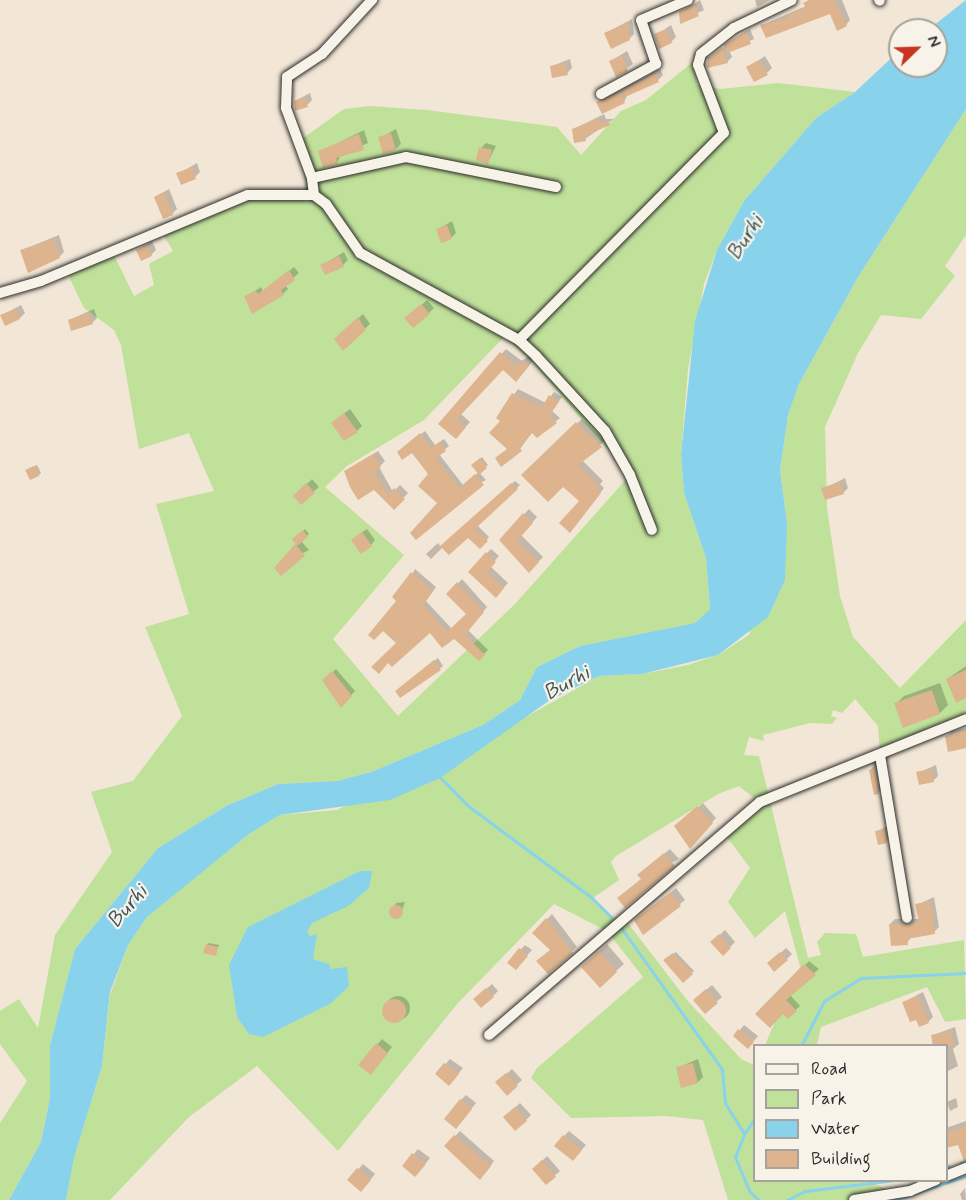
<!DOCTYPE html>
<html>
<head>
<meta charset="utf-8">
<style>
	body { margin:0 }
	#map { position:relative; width:966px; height:1200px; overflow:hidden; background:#f2e6d6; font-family:Mynerve,sans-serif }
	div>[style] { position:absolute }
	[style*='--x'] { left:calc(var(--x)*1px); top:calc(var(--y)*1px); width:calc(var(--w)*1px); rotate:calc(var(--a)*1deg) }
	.green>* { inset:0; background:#c0e19a }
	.water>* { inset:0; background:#89d2eb }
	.shadow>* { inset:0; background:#0003 }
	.round { border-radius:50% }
	.stream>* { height:3px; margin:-1.5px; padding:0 1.5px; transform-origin:1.5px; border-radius:1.5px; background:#89d2eb }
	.building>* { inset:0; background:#ddb48d }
	.roads { filter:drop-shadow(0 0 2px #2b2b2b) drop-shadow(0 0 2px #2b2b2b) }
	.street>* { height:10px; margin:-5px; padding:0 5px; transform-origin:5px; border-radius:5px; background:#f7f3e8 }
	span { translate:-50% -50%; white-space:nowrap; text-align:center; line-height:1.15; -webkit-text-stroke:4.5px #f7f3e8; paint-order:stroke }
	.water-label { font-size:22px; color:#42555b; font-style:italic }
	.legend { position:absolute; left:753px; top:1044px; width:195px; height:138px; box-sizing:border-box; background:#f7f3e8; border:2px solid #a5a39c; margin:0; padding:8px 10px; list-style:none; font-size:18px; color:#2b2b2b }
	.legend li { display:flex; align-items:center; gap:12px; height:30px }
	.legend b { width:30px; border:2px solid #a5a39c }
	.north { position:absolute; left:888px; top:18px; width:60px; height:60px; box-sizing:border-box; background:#f7f3e8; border:2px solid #a5a39c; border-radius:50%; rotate:67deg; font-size:16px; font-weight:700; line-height:24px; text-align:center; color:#2b2b2b }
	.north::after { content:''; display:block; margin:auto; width:21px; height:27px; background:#c8321e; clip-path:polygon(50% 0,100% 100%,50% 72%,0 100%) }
</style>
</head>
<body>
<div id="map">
	<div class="green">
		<i style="clip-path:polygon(evenodd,694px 61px,697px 85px,721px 89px,778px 83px,855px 92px,816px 118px,744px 201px,717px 250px,704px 284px,688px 369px,681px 454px,684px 493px,706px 558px,710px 609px,695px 623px,580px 646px,537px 667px,520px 700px,483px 725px,371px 772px,337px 781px,278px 784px,228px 805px,158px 848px,75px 949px,50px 1045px,50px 1098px,41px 1142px,9px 1200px,0 1200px,0 1123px,27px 1081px,0 1044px,0 1011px,19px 999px,38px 1028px,55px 935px,112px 852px,91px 792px,133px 781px,182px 716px,145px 627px,189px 614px,156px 504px,214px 491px,189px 433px,139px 449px,121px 345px,114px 330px,84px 308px,66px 271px,113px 253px,134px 296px,154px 285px,149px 264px,173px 251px,161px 231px,234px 200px,298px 199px,308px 202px,299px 141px,344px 109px,370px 106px,427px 110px,557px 127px,581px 155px,621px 111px,646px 100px,694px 61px,504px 337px,533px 363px,630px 475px,515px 604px,398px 716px,333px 639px,404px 555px,325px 487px,347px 466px,424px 420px,504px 337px)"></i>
		<i style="clip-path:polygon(966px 109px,966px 235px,945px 266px,955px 276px,921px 319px,881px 315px,858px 353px,825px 427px,827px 508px,840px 596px,853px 637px,900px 688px,966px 620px,966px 719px,880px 755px,878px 726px,855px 699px,842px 713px,833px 710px,831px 716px,837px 718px,832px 724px,810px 723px,763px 735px,764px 741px,749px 737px,744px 755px,759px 756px,808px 958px,821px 955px,817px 942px,825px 933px,856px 934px,863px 957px,964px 940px,966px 1019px,945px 1022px,927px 987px,821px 1027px,817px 1045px,765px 1045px,787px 994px,797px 983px,800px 966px,785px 911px,755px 938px,728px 902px,750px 868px,724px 833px,759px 802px,739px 786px,718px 794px,616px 856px,611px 862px,619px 880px,593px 898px,611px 917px,624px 918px,687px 1000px,741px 1059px,754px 1065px,754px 1180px,869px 1181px,896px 1194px,854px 1200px,728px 1200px,703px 1120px,666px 1116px,571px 1118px,531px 1078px,537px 1068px,643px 977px,607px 931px,554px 904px,458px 1003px,338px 1151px,257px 1066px,189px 1117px,110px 1200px,66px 1200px,74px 1158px,102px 1066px,110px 995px,128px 945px,147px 917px,189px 882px,249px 834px,280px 815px,337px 810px,517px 722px,599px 676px,642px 674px,688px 665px,718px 655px,749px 635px,787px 523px,780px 470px,788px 415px,799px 384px,858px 277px)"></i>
	</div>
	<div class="water">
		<i style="clip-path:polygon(966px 0,966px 109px,858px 277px,799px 384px,788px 415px,780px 470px,787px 523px,785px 580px,768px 617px,718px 655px,642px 674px,599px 676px,550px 700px,440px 778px,390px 800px,280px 815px,249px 834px,147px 917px,128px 945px,110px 992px,102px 1066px,74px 1158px,66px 1200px,9px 1200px,41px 1142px,50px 1098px,50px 1045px,75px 949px,158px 848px,228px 805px,278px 784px,337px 781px,371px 772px,483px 725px,520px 700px,537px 667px,580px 646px,695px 623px,710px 609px,706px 558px,684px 493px,681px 454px,695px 321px,717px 250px,744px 201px,816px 118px,855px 92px,900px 50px,900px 66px,936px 66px,936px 30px,928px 30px)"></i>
		<i style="clip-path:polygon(360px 871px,372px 871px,369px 888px,348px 906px,312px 923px,307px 932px,310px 936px,317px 934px,313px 959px,329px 964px,331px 969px,347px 967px,349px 986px,330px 1004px,263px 1037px,249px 1034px,237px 1017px,229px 965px,248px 927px)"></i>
	</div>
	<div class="shadow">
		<i style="clip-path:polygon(700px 0,704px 10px,681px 21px,680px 13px)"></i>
		<i style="clip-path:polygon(755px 0,770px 0,757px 7px)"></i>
		<i style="clip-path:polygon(808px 0,842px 0,850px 20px,846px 25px,831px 12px,762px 25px,806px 6px)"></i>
		<i style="clip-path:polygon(632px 19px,634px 34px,629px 39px,606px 33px)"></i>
		<i style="clip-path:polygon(671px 25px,676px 37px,671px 42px,656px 35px)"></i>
		<i style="clip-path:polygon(750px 29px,754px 39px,729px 50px,732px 57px,727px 62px,717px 52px)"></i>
		<i style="clip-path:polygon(627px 51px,633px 64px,617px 75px,611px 61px)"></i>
		<i style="clip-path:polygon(765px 56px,772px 68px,767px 73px,748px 67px)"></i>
		<i style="clip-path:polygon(570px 59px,572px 68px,567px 73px,552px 66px)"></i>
		<i style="clip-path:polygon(660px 69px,663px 75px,658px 80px,628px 94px,624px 102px,598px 102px)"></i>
		<i style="clip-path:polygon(310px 93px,312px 100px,307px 105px,295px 101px)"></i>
		<i style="clip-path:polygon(604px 114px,606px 119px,614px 119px,585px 139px,574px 129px)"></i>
		<i style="clip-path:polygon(396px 129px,401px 144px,396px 149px,380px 138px)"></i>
		<i style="clip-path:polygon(364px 130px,368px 143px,341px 155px,337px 163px,320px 152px)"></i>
		<i style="clip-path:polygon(486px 143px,496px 146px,488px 162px,481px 148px)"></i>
		<i style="clip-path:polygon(197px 163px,200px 172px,195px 177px,178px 174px)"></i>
		<i style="clip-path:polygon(169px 189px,177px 209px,172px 214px,155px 197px)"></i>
		<i style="clip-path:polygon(452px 221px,456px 233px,451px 238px,437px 230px)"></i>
		<i style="clip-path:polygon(59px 235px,64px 252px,59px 257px,22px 250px)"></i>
		<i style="clip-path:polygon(152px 241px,156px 250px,151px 255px,137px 250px)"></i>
		<i style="clip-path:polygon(344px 252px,348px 260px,343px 265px,322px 265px)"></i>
		<i style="clip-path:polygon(294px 267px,299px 273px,285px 285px,288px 289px,283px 294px,245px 297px,261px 287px,263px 291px)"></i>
		<i style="clip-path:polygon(427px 300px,434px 308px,429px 313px,411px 314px)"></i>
		<i style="clip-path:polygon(21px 305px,25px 313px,20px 318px,2px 315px)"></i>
		<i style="clip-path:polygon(94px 309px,97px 318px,92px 323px,69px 320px)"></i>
		<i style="clip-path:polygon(363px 314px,370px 324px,343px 349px,336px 339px)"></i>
		<i style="clip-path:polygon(506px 349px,522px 361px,528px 356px,533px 361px,521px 375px,503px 368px,461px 414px,470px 422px,461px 432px,441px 423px)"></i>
		<i style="clip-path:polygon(518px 389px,546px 403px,554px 392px,562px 397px,552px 411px,560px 418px,537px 436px,532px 432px,520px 449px,508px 449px,502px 420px,498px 417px)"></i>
		<i style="clip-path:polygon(350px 409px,362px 426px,357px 431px,338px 418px)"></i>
		<i style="clip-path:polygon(582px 419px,605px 441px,582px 460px,603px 481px,600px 484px,604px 488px,574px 526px,581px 501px,563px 485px,523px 475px)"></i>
		<i style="clip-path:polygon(425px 431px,435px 445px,444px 439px,449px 446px,439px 454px,463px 485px,479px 472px,473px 465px,482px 457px,488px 465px,479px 472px,486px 480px,439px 503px,430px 475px,413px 451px,402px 449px)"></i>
		<i style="clip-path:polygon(378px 451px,385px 461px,379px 467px,393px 492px,400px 485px,408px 493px,394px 508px,374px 488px,346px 471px)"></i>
		<i style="clip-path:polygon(37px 465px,41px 473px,39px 475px,29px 468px)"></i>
		<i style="clip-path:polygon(845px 478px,848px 488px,843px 493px,823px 489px)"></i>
		<i style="clip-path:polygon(312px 479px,319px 487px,301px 503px,295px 496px)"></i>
		<i style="clip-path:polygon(515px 481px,520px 485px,477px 525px,489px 537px,480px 547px,468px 536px,443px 547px,431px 559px,426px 554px,438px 543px,441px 547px)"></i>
		<i style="clip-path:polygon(529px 509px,537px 517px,521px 535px,543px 557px,529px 571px,501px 540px)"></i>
		<i style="clip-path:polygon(305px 529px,309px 534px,301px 541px,309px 550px,276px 568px,297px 544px,294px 539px)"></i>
		<i style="clip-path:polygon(367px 529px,375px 540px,371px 545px,358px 535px)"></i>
		<i style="clip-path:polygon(491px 549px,499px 556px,490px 566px,508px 583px,496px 596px,470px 572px)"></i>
		<i style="clip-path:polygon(415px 569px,436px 587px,426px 601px,452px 629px,468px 614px,448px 594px,462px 579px,487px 607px,468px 630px,488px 650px,479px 659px,454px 637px,430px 631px,398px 642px,398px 601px)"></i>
		<i style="clip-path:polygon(438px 658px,443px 666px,401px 696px,400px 688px)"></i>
		<i style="clip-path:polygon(966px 666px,966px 697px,947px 679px)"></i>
		<i style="clip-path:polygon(336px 669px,355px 691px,341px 706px,324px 680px)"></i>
		<i style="clip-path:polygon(940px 683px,948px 705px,940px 713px,896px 704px,904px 696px)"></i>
		<i style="clip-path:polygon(966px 728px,966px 747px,947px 736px,952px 731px)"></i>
		<i style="clip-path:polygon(875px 765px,879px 765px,883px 788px,878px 793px,870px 770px)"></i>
		<i style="clip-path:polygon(936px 765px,938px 776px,933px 781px,918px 773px)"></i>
		<i style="clip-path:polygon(703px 803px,716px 818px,690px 846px,680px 822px)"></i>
		<i style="clip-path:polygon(889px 825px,891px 837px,886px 842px,876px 832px)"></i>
		<i style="clip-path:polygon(670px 849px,679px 859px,642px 879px,644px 870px)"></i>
		<i style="clip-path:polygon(676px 888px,685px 900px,643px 933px,635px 922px)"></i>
		<i style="clip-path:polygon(934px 897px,939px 927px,934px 932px,912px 936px,907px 943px,890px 924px,895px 919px,920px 919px,917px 905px)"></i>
		<i style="clip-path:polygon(405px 902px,400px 916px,391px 915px,396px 903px)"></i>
		<i style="clip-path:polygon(552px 914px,577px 947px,548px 972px,551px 949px,534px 933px)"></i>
		<i style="clip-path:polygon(725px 930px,735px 942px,723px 954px,712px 942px)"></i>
		<i style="clip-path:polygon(209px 943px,219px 945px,215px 955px,207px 945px)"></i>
		<i style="clip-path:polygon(607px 944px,624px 964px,616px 971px,591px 959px)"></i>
		<i style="clip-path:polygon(525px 945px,532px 950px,520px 963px,520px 950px)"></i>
		<i style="clip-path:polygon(786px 948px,792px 954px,787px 959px,774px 959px)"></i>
		<i style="clip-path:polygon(676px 952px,694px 971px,683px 981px,667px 959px)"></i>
		<i style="clip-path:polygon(809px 961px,819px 969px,790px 995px,800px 1006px,788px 1017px,783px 1012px,757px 1014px)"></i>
		<i style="clip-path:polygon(492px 984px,498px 991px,493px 996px,480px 994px)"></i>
		<i style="clip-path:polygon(712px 985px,722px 997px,705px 1012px,700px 995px)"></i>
		<i style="clip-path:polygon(923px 992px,933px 1017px,928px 1022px,917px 1018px,904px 1002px)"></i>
		<i class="round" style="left:386px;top:996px;width:24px;height:24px"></i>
		<i style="clip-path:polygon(744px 1025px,758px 1036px,753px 1042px,735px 1036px)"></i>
		<i style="clip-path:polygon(955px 1027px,959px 1044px,953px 1049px,958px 1066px,946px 1072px,946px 1046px,933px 1035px)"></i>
		<i style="clip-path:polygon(382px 1039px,392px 1047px,375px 1068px,360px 1065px)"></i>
		<i style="clip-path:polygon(450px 1059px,463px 1068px,454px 1079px,437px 1074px)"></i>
		<i style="clip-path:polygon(698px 1059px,703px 1077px,698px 1082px,677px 1068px)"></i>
		<i style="clip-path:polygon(512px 1069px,522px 1080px,507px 1094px,502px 1078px)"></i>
		<i style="clip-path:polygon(466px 1095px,476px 1103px,461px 1122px,461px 1100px)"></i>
		<i style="clip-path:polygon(956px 1098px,958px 1107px,950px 1111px,947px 1102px)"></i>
		<i style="clip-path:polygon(520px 1103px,531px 1115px,526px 1120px,510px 1112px)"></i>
		<i style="clip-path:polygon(966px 1121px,966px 1152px,959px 1144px,946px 1146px,946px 1128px)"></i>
		<i style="clip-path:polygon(460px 1131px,494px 1161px,485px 1173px,446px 1146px)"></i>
		<i style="clip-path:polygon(569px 1131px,586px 1145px,578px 1154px,564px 1136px)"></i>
		<i style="clip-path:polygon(418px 1149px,430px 1158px,420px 1170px,404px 1166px)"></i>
		<i style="clip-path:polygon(547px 1156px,560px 1171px,546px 1183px,539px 1164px)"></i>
		<i style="clip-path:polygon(363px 1164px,375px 1174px,366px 1185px,349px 1180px)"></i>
		<i style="clip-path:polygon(965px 1188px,966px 1200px,962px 1200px,960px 1194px)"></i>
	</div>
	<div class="stream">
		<i style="--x:439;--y:776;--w:40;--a:46"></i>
		<i style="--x:467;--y:805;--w:156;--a:36.6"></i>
		<i style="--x:592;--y:898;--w:27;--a:45"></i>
		<i style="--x:622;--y:929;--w:172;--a:54.5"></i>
		<i style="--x:722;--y:1069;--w:34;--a:85"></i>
		<i style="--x:725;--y:1103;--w:36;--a:58"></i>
		<i style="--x:744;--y:1134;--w:18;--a:-56"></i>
		<i style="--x:801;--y:1046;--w:51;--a:-62.9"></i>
		<i style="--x:824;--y:1001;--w:44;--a:-31.9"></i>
		<i style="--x:861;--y:978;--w:105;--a:-2.7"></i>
		<i style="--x:744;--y:1134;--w:25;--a:111"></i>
		<i style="--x:735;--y:1157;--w:38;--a:67"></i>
		<i style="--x:750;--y:1192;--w:12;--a:42"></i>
		<i style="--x:961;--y:1163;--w:5;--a:-22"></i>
		<i style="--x:946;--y:1167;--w:3;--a:-18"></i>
		<i style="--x:787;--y:1200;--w:20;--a:-27"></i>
		<i style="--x:805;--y:1191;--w:91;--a:-7"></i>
		<i style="--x:894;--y:1200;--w:76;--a:-18.4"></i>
	</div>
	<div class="building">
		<i style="clip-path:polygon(809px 0,834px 0,847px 26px,837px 31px,830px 14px,766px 38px,760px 25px,787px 19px,786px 15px,806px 8px,803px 3px)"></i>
		<i style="clip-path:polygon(694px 4px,699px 16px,680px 24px,679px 12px)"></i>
		<i style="clip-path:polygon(627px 23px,630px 40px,611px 49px,604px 33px)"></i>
		<i style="clip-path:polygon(666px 29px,672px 43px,659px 49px,654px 34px)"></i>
		<i style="clip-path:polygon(746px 31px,751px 44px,727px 53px,724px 45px)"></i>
		<i style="clip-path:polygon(722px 48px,728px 63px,707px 68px,708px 58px)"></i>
		<i style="clip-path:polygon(622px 55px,628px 71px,616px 77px,609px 61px)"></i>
		<i style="clip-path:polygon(759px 60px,768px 75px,754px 82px,746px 67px)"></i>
		<i style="clip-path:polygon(565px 63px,568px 75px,552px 78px,550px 66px)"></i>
		<i style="clip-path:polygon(655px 73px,659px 82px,625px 97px,622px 91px)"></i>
		<i style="clip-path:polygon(620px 92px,625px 103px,602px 114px,596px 102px)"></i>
		<i style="clip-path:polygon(305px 97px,308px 107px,295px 111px,294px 101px)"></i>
		<i style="clip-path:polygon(599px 118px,601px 123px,609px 122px,610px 125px,585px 136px,586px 141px,574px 143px,572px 129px)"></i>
		<i style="clip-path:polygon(391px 133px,396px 150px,383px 154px,378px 137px)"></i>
		<i style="clip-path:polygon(359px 134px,364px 150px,336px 158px,338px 164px,323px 168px,318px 151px)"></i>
		<i style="clip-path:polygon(479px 147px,492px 150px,488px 164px,476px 160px)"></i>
		<i style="clip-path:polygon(192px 167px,196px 179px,181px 185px,176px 173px)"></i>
		<i style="clip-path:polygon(164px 192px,173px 215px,163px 219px,154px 197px)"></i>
		<i style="clip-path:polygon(447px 225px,452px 239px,441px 243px,436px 229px)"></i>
		<i style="clip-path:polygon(54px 239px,60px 258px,28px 273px,20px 250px)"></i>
		<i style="clip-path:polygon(146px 245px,152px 256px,141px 261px,136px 250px)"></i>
		<i style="clip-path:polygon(339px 256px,344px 267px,325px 275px,320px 265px)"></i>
		<i style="clip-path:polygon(289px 270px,295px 280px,281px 290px,284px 295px,252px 314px,244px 296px,256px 291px,258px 294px)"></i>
		<i style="clip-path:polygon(421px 304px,430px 314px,413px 328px,404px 318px)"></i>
		<i style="clip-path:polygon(16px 309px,20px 319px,5px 326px,0 315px)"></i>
		<i style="clip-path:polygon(89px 313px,93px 324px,71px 331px,68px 320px)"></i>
		<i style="clip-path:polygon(358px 317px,366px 330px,343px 351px,334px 339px)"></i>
		<i style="clip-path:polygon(500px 352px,517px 366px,522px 360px,529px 366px,516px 382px,503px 370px,457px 419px,466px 427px,456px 439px,438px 424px)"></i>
		<i style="clip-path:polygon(512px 393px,542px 407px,549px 395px,559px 402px,549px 416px,557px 423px,537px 438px,532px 433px,520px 448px,522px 451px,501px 467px,495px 458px,507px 449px,489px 433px,500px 421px,496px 418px)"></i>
		<i style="clip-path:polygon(344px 413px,358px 432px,344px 441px,331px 423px)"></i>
		<i style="clip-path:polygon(576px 422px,602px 447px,578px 465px,599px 486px,597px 490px,601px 493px,570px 533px,559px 523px,579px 501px,563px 487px,548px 502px,521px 475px)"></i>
		<i style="clip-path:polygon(420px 433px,431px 448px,440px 442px,446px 451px,436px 458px,459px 488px,475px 474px,484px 485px,416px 540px,410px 533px,437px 503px,418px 486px,428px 474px,412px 453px,402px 460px,397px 452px)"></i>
		<i style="clip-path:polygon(373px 454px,381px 467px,374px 471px,388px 495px,394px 488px,405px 499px,394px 510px,374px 490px,358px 500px,350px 487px,344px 471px)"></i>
		<i style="clip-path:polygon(480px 458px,487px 468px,479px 475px,471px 465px)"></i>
		<i style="clip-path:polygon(35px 466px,39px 476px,30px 480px,25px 470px)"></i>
		<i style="clip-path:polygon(840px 482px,844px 494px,825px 500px,821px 488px)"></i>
		<i style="clip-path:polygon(306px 483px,315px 493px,301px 505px,293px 496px)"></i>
		<i style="clip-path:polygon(511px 483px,518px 489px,475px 529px,488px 541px,480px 549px,468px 538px,449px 555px,440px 546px)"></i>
		<i style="clip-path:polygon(523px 513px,533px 523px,517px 541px,539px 562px,529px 573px,499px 540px)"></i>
		<i style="clip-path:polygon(303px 530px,308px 537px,297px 546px,292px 539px)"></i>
		<i style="clip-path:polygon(362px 532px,372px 546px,361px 554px,351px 540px)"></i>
		<i style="clip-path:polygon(295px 544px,305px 556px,281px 576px,274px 568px)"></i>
		<i style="clip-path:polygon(486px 552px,496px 562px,487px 572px,504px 588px,496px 598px,468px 572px)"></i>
		<i style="clip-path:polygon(411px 572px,433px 591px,423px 605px,447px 632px,466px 614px,446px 594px,457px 582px,484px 612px,465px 635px,485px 655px,479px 661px,454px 639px,442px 648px,430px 633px,392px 667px,388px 663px,379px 674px,371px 667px,396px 643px,383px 631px,374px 640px,368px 635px,396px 601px,392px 597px)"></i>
		<i style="clip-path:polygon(434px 660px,441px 670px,400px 698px,395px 691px)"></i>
		<i style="clip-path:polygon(966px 670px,966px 698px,956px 703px,946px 679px)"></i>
		<i style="clip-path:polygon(332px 671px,352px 696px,341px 708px,322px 680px)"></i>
		<i style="clip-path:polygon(932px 690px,940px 714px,903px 728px,894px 703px)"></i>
		<i style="clip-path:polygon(966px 731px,966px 748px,948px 752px,945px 736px)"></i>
		<i style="clip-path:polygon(875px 769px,879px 794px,874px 795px,869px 770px)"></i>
		<i style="clip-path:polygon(931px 769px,934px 782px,919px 785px,916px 772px)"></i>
		<i style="clip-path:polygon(697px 806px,713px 823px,690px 849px,674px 826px)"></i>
		<i style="clip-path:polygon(885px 829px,887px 843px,878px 845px,875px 831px)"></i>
		<i style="clip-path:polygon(664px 853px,675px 866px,625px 908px,617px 898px,641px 879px,637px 875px)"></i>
		<i style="clip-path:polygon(671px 892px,681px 906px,643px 935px,634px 920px)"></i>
		<i style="clip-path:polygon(930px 901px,935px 934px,907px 939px,908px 945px,891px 946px,889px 924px,908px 925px,919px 921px,915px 904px)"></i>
		<i class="round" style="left:389px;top:905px;width:14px;height:14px"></i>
		<i style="clip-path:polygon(546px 918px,573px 953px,548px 974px,536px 961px,550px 950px,532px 933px)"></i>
		<i style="clip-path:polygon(719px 934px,731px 948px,723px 956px,710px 942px)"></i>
		<i style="clip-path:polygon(206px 944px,218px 947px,216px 956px,203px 953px)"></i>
		<i style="clip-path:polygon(519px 948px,528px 956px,516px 970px,507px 963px)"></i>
		<i style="clip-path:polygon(599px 951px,617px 972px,600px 988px,581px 967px)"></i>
		<i style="clip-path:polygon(780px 952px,788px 960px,774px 972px,767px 963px)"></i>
		<i style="clip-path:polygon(673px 953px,693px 974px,683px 983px,663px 960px)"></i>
		<i style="clip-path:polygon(804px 964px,816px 975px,786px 1000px,797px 1011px,788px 1019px,783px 1014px,770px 1028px,755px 1014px)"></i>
		<i style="clip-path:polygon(486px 988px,494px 997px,481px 1008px,473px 999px)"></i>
		<i style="clip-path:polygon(706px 989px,718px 1003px,705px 1014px,693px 1000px)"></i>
		<i style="clip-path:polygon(918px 996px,929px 1023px,919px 1027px,916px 1020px,910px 1022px,902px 1002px)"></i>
		<i class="round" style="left:382px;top:999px;width:24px;height:24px"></i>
		<i style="clip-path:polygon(738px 1029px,754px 1042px,748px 1049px,733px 1036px)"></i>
		<i style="clip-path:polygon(951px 1031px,954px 1046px,933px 1046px,931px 1035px)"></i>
		<i style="clip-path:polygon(376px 1043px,388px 1053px,371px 1075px,358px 1065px)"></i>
		<i style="clip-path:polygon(444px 1063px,459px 1074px,449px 1086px,435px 1074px)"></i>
		<i style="clip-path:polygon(693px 1063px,698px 1083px,681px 1088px,676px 1067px)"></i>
		<i style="clip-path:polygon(506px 1073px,518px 1086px,507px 1096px,495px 1082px)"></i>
		<i style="clip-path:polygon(460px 1099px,472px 1109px,456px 1129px,444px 1119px)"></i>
		<i style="clip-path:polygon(515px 1107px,527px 1121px,515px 1131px,503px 1117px)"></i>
		<i style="clip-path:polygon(966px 1126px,966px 1161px,964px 1161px,958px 1145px,946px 1148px,946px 1133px)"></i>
		<i style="clip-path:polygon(454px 1135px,491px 1166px,480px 1180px,444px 1146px)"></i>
		<i style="clip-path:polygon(563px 1135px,582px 1150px,573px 1161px,554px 1146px)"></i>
		<i style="clip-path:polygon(412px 1153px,426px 1164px,415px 1177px,402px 1166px)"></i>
		<i style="clip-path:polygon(542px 1160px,556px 1177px,546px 1185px,532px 1169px)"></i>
		<i style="clip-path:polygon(357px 1168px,371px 1180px,361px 1192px,347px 1180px)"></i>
	</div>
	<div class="roads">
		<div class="street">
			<i style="--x:879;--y:0;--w:1;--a:45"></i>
			<i style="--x:601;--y:94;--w:63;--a:-28.6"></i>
			<i style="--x:656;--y:64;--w:46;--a:-108.8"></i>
			<i style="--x:641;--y:20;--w:51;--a:-23.1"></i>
			<i style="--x:312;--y:178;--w:96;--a:-12.6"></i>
			<i style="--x:406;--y:157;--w:153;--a:11.3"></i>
			<i style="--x:314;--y:195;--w:17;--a:-97"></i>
			<i style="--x:312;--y:178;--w:75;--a:-110.4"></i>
			<i style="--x:286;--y:108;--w:31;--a:-88"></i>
			<i style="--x:287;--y:77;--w:42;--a:-33.3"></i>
			<i style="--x:322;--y:54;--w:74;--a:-47.2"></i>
			<i style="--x:0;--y:293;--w:43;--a:-16.3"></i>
			<i style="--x:41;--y:281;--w:224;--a:-22.6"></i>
			<i style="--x:248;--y:195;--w:66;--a:0"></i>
			<i style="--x:314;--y:195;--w:15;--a:37"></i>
			<i style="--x:326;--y:204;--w:60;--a:55.2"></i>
			<i style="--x:360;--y:253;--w:181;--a:28.7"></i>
			<i style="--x:519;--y:340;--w:23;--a:43"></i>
			<i style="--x:536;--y:356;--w:102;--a:47.4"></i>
			<i style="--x:605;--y:431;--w:51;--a:60.4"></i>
			<i style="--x:630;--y:475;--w:59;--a:68.2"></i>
			<i style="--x:519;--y:340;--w:291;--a:-45.3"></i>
			<i style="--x:724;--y:133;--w:73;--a:-110.9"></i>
			<i style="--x:698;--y:65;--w:11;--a:-75"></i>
			<i style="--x:701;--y:54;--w:42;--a:-38.2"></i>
			<i style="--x:734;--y:28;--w:64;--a:-25.8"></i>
			<i style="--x:880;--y:755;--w:165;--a:80.6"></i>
			<i style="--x:489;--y:1035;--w:357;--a:-40.7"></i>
			<i style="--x:760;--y:802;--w:222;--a:-21.9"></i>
			<i style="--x:946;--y:1176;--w:22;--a:-22"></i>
			<i style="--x:854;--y:1200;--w:57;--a:-9.1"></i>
			<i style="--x:910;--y:1191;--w:28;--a:-23"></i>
		</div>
	</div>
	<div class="water-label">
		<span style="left:746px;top:238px;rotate:-57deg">Burhi</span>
		<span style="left:567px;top:684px;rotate:-29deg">Burhi</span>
		<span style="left:128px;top:907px;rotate:-49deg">Burhi</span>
	</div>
	<ul class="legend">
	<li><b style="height:8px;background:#f7f3e8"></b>Road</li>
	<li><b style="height:16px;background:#c0e19a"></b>Park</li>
	<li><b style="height:16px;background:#89d2eb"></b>Water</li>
	<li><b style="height:16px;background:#ddb48d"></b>Building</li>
	</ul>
	<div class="north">N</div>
</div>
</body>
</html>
